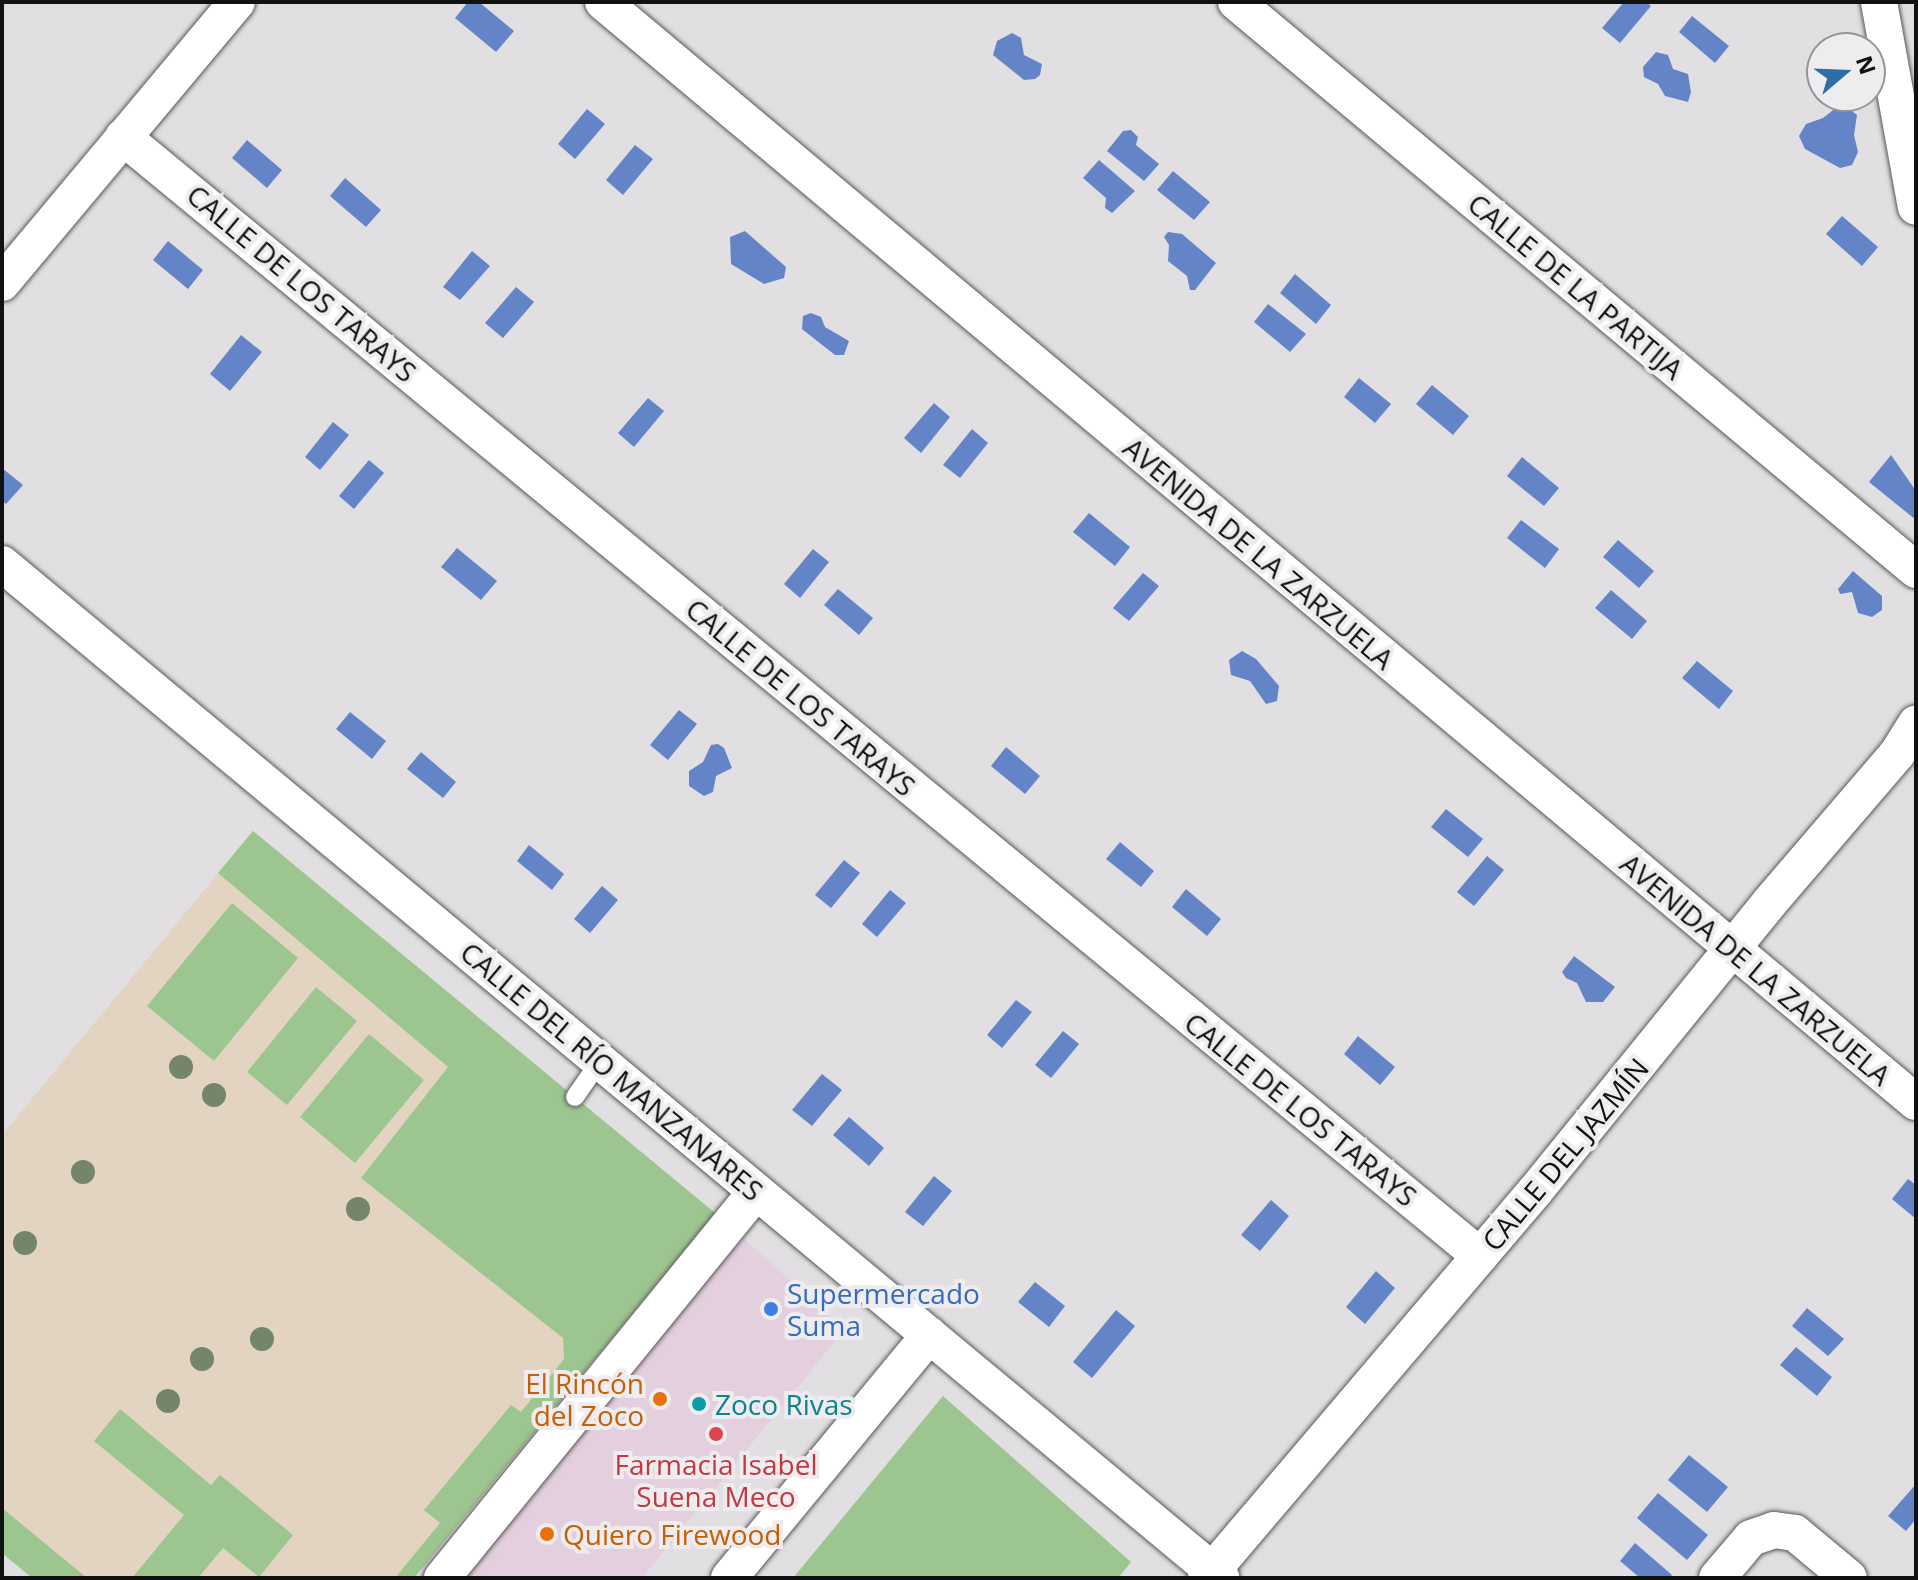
<!DOCTYPE html>
<html>
<head>
<meta charset="utf-8">
<style>
	body { margin:0 }
	#map { position:relative; width:1918px; height:1580px; overflow:hidden; background:#e1dfe1; font-family:"Open Sans",sans-serif }
	div>[style] { position:absolute }
	[style*='--x'] { left:calc(var(--x)*1px); top:calc(var(--y)*1px); width:calc(var(--w)*1px); rotate:calc(var(--a)*1deg) }
	.commercial>* { inset:0; background:#e3cfde }
	.education>* { inset:0; background:#e2d4c1 }
	.green>* { inset:0; background:#9dc58f }
	.water>* { inset:0; background:#6385c7 }
	.roads { filter:drop-shadow(0 0 2px #595759) drop-shadow(0 0 2px #595759) }
	.lane>* { height:18px; margin:-9px; padding:0 9px; transform-origin:9px; border-radius:9px; background:#fff }
	.street>* { height:36px; margin:-18px; padding:0 18px; transform-origin:18px; border-radius:18px; background:#fff }
	.trees>* { width:24px; height:24px; margin:-12px; border-radius:50%; background:#74856b }
	.dots>* { width:22px; height:22px; translate:-50% -50%; box-sizing:border-box; border:4px solid #eeecee; border-radius:50% }
	span { translate:-50% -50%; white-space:nowrap; text-align:center; line-height:1.15; -webkit-text-stroke:8px #eeecee; paint-order:stroke }
	.street-label { font-size:28px; color:#121111 }
	.shop-label { font-size:28px; color:#366cbe }
	.left { translate:0 -50%; text-align:left }
	.food-label { font-size:28px; color:#c56008 }
	.right { translate:-100% -50%; text-align:right }
	.culture-label { font-size:28px; color:#0d838f }
	.health-label { font-size:28px; color:#be3a42 }
	.frame { position:absolute; inset:0; border:4px solid #121111; pointer-events:none }
	.north { position:absolute; left:1806px; top:32px; width:80px; height:80px; box-sizing:border-box; background:#eeecee; border:2px solid #969496; border-radius:50%; rotate:71deg; font-size:22px; font-weight:700; line-height:32px; text-align:center; color:#121111 }
	.north::after { content:''; display:block; margin:auto; width:28px; height:36px; background:#2d6fa5; clip-path:polygon(50% 0,100% 100%,50% 72%,0 100%) }
</style>
</head>
<body>
<div id="map">
	<div class="commercial">
		<i style="clip-path:polygon(716px 1214px,845px 1329px,642px 1578px,417px 1578px)"></i>
	</div>
	<div class="education">
		<i style="clip-path:polygon(253px 831px,715px 1213px,414px 1578px,32px 1578px,2px 1553px,2px 1135px)"></i>
	</div>
	<div class="green">
		<i style="clip-path:polygon(253px 831px,715px 1213px,414px 1578px,395px 1578px,440px 1523px,424px 1510px,511px 1405px,521px 1412px,564px 1359px,563px 1338px,361px 1178px,448px 1067px,218px 873px)"></i>
		<i style="clip-path:polygon(232px 903px,298px 958px,214px 1061px,147px 1006px)"></i>
		<i style="clip-path:polygon(316px 987px,357px 1021px,287px 1105px,247px 1072px)"></i>
		<i style="clip-path:polygon(369px 1034px,424px 1080px,355px 1163px,300px 1117px)"></i>
		<i style="clip-path:polygon(943px 1396px,1131px 1562px,1118px 1578px,793px 1578px)"></i>
		<i style="clip-path:polygon(120px 1409px,211px 1485px,220px 1475px,293px 1535px,259px 1577px,223px 1548px,198px 1578px,132px 1578px,184px 1515px,94px 1441px)"></i>
		<i style="clip-path:polygon(2px 1508px,87px 1578px,32px 1578px,2px 1553px)"></i>
	</div>
	<div class="water">
		<i style="clip-path:polygon(468px 2px,479px 2px,514px 31px,496px 52px,455px 18px)"></i>
		<i style="clip-path:polygon(1624px 2px,1646px 2px,1651px 6px,1620px 43px,1602px 28px)"></i>
		<i style="clip-path:polygon(1692px 16px,1729px 46px,1715px 63px,1679px 32px)"></i>
		<i style="clip-path:polygon(1012px 33px,1021px 38px,1024px 55px,1042px 64px,1040px 75px,1035px 79px,1024px 80px,993px 55px,997px 41px)"></i>
		<i style="clip-path:polygon(1656px 52px,1668px 55px,1673px 69px,1688px 74px,1691px 92px,1688px 102px,1665px 96px,1658px 84px,1644px 77px,1643px 67px)"></i>
		<i style="clip-path:polygon(1846px 106px,1857px 115px,1854px 135px,1858px 152px,1852px 165px,1840px 168px,1805px 149px,1799px 136px,1806px 124px,1823px 118px,1837px 107px)"></i>
		<i style="clip-path:polygon(587px 109px,605px 124px,575px 159px,558px 144px)"></i>
		<i style="clip-path:polygon(1131px 130px,1138px 137px,1136px 145px,1159px 164px,1144px 181px,1107px 151px,1123px 131px)"></i>
		<i style="clip-path:polygon(247px 140px,282px 170px,267px 188px,232px 158px)"></i>
		<i style="clip-path:polygon(635px 145px,653px 159px,623px 195px,606px 180px)"></i>
		<i style="clip-path:polygon(1099px 160px,1135px 191px,1112px 213px,1105px 208px,1106px 198px,1083px 178px)"></i>
		<i style="clip-path:polygon(1173px 171px,1210px 202px,1194px 220px,1157px 190px)"></i>
		<i style="clip-path:polygon(345px 178px,381px 210px,366px 227px,330px 196px)"></i>
		<i style="clip-path:polygon(1842px 216px,1878px 247px,1862px 266px,1826px 234px)"></i>
		<i style="clip-path:polygon(745px 231px,786px 267px,784px 278px,764px 284px,731px 264px,730px 237px)"></i>
		<i style="clip-path:polygon(1168px 232px,1182px 234px,1216px 263px,1195px 290px,1190px 290px,1187px 276px,1168px 261px,1169px 245px,1164px 237px)"></i>
		<i style="clip-path:polygon(168px 241px,203px 270px,188px 289px,153px 260px)"></i>
		<i style="clip-path:polygon(472px 251px,490px 266px,460px 300px,443px 287px)"></i>
		<i style="clip-path:polygon(1295px 274px,1331px 305px,1316px 324px,1280px 293px)"></i>
		<i style="clip-path:polygon(516px 287px,534px 302px,503px 338px,485px 323px)"></i>
		<i style="clip-path:polygon(1268px 304px,1306px 334px,1290px 352px,1254px 322px)"></i>
		<i style="clip-path:polygon(811px 313px,821px 317px,825px 327px,849px 341px,844px 355px,835px 355px,802px 329px,803px 316px)"></i>
		<i style="clip-path:polygon(241px 335px,262px 352px,230px 391px,210px 374px)"></i>
		<i style="clip-path:polygon(1359px 378px,1391px 404px,1375px 423px,1344px 397px)"></i>
		<i style="clip-path:polygon(1432px 385px,1469px 416px,1453px 435px,1416px 404px)"></i>
		<i style="clip-path:polygon(648px 398px,664px 411px,634px 447px,618px 433px)"></i>
		<i style="clip-path:polygon(934px 403px,950px 417px,921px 453px,904px 438px)"></i>
		<i style="clip-path:polygon(333px 422px,349px 435px,320px 470px,305px 457px)"></i>
		<i style="clip-path:polygon(972px 429px,988px 443px,960px 478px,943px 465px)"></i>
		<i style="clip-path:polygon(1891px 455px,1916px 491px,1916px 520px,1869px 482px)"></i>
		<i style="clip-path:polygon(1522px 457px,1559px 488px,1544px 506px,1507px 476px)"></i>
		<i style="clip-path:polygon(369px 460px,384px 473px,354px 509px,339px 496px)"></i>
		<i style="clip-path:polygon(2px 468px,23px 485px,6px 504px,2px 501px)"></i>
		<i style="clip-path:polygon(1089px 513px,1130px 547px,1115px 566px,1073px 532px)"></i>
		<i style="clip-path:polygon(1521px 520px,1559px 549px,1545px 568px,1507px 538px)"></i>
		<i style="clip-path:polygon(1618px 540px,1654px 571px,1639px 588px,1603px 557px)"></i>
		<i style="clip-path:polygon(457px 548px,497px 581px,481px 600px,441px 567px)"></i>
		<i style="clip-path:polygon(813px 549px,829px 562px,800px 598px,784px 584px)"></i>
		<i style="clip-path:polygon(1853px 571px,1882px 596px,1882px 610px,1872px 617px,1858px 613px,1852px 592px,1840px 594px,1838px 589px)"></i>
		<i style="clip-path:polygon(1143px 573px,1159px 586px,1129px 621px,1113px 608px)"></i>
		<i style="clip-path:polygon(838px 589px,873px 618px,859px 635px,824px 605px)"></i>
		<i style="clip-path:polygon(1611px 590px,1647px 621px,1632px 639px,1595px 608px)"></i>
		<i style="clip-path:polygon(1242px 651px,1256px 659px,1279px 686px,1277px 701px,1266px 704px,1250px 681px,1231px 675px,1229px 660px)"></i>
		<i style="clip-path:polygon(1697px 661px,1733px 691px,1719px 709px,1682px 678px)"></i>
		<i style="clip-path:polygon(679px 710px,697px 724px,668px 760px,650px 745px)"></i>
		<i style="clip-path:polygon(350px 712px,386px 741px,372px 759px,336px 729px)"></i>
		<i style="clip-path:polygon(718px 744px,724px 748px,732px 768px,716px 776px,713px 792px,704px 796px,689px 786px,689px 771px,703px 762px,711px 745px)"></i>
		<i style="clip-path:polygon(1006px 747px,1040px 776px,1025px 794px,991px 766px)"></i>
		<i style="clip-path:polygon(421px 752px,456px 782px,443px 798px,407px 769px)"></i>
		<i style="clip-path:polygon(1446px 809px,1483px 839px,1468px 857px,1431px 827px)"></i>
		<i style="clip-path:polygon(1120px 842px,1154px 871px,1141px 887px,1106px 859px)"></i>
		<i style="clip-path:polygon(529px 845px,564px 874px,552px 890px,517px 861px)"></i>
		<i style="clip-path:polygon(1487px 856px,1504px 870px,1474px 906px,1457px 892px)"></i>
		<i style="clip-path:polygon(844px 860px,860px 873px,831px 908px,815px 895px)"></i>
		<i style="clip-path:polygon(602px 886px,618px 900px,590px 933px,574px 919px)"></i>
		<i style="clip-path:polygon(1186px 889px,1221px 919px,1207px 936px,1172px 907px)"></i>
		<i style="clip-path:polygon(890px 890px,906px 903px,877px 937px,862px 924px)"></i>
		<i style="clip-path:polygon(1574px 956px,1615px 987px,1603px 1002px,1586px 1002px,1577px 983px,1566px 978px,1562px 972px)"></i>
		<i style="clip-path:polygon(1016px 1000px,1032px 1012px,1002px 1048px,987px 1035px)"></i>
		<i style="clip-path:polygon(1063px 1031px,1079px 1044px,1051px 1078px,1035px 1065px)"></i>
		<i style="clip-path:polygon(1358px 1036px,1395px 1067px,1380px 1085px,1344px 1054px)"></i>
		<i style="clip-path:polygon(822px 1074px,842px 1090px,812px 1126px,792px 1110px)"></i>
		<i style="clip-path:polygon(849px 1117px,884px 1148px,869px 1166px,833px 1135px)"></i>
		<i style="clip-path:polygon(934px 1176px,952px 1191px,923px 1226px,905px 1212px)"></i>
		<i style="clip-path:polygon(1908px 1179px,1916px 1185px,1916px 1219px,1892px 1199px)"></i>
		<i style="clip-path:polygon(1271px 1200px,1289px 1216px,1260px 1251px,1241px 1235px)"></i>
		<i style="clip-path:polygon(1376px 1271px,1395px 1288px,1365px 1324px,1346px 1307px)"></i>
		<i style="clip-path:polygon(1035px 1282px,1065px 1306px,1049px 1327px,1018px 1302px)"></i>
		<i style="clip-path:polygon(1807px 1308px,1844px 1339px,1828px 1356px,1792px 1326px)"></i>
		<i style="clip-path:polygon(1116px 1310px,1135px 1326px,1092px 1378px,1073px 1362px)"></i>
		<i style="clip-path:polygon(1796px 1347px,1832px 1377px,1817px 1396px,1780px 1365px)"></i>
		<i style="clip-path:polygon(1689px 1455px,1728px 1487px,1707px 1512px,1668px 1480px)"></i>
		<i style="clip-path:polygon(1916px 1484px,1916px 1519px,1906px 1531px,1888px 1516px)"></i>
		<i style="clip-path:polygon(1658px 1493px,1708px 1535px,1687px 1560px,1637px 1518px)"></i>
		<i style="clip-path:polygon(1635px 1543px,1672px 1575px,1669px 1578px,1640px 1578px,1620px 1561px)"></i>
	</div>
	<div class="roads">
		<div class="lane">
			<i style="--x:575;--y:1097;--w:44;--a:-55.2"></i>
		</div>
		<div class="street">
			<i style="--x:603;--y:2;--w:1713;--a:39.96"></i>
			<i style="--x:1236;--y:2;--w:886;--a:39.87"></i>
			<i style="--x:1879;--y:2;--w:208;--a:79.8"></i>
			<i style="--x:123;--y:137;--w:1759;--a:39.51"></i>
			<i style="--x:2;--y:283;--w:366;--a:-50.1"></i>
			<i style="--x:2;--y:564;--w:1586;--a:39.75"></i>
			<i style="--x:442;--y:1578;--w:498;--a:-50.9"></i>
			<i style="--x:729;--y:1578;--w:315;--a:-50.5"></i>
			<i style="--x:1206;--y:1578;--w:509;--a:-49.62"></i>
			<i style="--x:1536;--y:1190;--w:371;--a:-50.9"></i>
			<i style="--x:1770;--y:902;--w:195;--a:-49.4"></i>
			<i style="--x:1897;--y:754;--w:36;--a:-58"></i>
			<i style="--x:1717;--y:1578;--w:52;--a:-49.6"></i>
			<i style="--x:1751;--y:1538;--w:24;--a:-19"></i>
			<i style="--x:1774;--y:1530;--w:21;--a:8"></i>
			<i style="--x:1795;--y:1533;--w:70;--a:39.8"></i>
		</div>
	</div>
	<div class="trees">
		<i style="left:181px;top:1067px"></i>
		<i style="left:214px;top:1095px"></i>
		<i style="left:83px;top:1172px"></i>
		<i style="left:358px;top:1209px"></i>
		<i style="left:25px;top:1243px"></i>
		<i style="left:262px;top:1339px"></i>
		<i style="left:202px;top:1359px"></i>
		<i style="left:168px;top:1401px"></i>
	</div>
	<div class="dots">
		<i style="left:771px;top:1309px;background:#3f7fe0"></i>
		<i style="left:660px;top:1399px;background:#e8710a"></i>
		<i style="left:699px;top:1404px;background:#0f9aa8"></i>
		<i style="left:716px;top:1434px;background:#e0444e"></i>
		<i style="left:547px;top:1534px;background:#e8710a"></i>
	</div>
	<div class="street-label">
		<span style="left:302px;top:283px;rotate:40deg">CALLE DE LOS TARAYS</span>
		<span style="left:1576px;top:286px;rotate:40deg">CALLE DE LA PARTIJA</span>
		<span style="left:1259px;top:553px;rotate:40deg">AVENIDA DE LA ZARZUELA</span>
		<span style="left:801px;top:697px;rotate:40deg">CALLE DE LOS TARAYS</span>
		<span style="left:1756px;top:969px;rotate:40deg">AVENIDA DE LA ZARZUELA</span>
		<span style="left:612px;top:1071px;rotate:40deg">CALLE DEL RÍO MANZANARES</span>
		<span style="left:1301px;top:1109px;rotate:39deg">CALLE DE LOS TARAYS</span>
		<span style="left:1565px;top:1154px;rotate:-50deg">CALLE DEL JAZMÍN</span>
	</div>
	<div class="shop-label">
		<span class="left" style="left:787px;top:1309px">Supermercado<br>Suma</span>
	</div>
	<div class="food-label">
		<span class="right" style="left:644px;top:1399px">El Rincón<br>del Zoco</span>
		<span class="left" style="left:563px;top:1534px">Quiero Firewood</span>
	</div>
	<div class="culture-label">
		<span class="left" style="left:715px;top:1404px">Zoco Rivas</span>
	</div>
	<div class="health-label">
		<span style="left:716px;top:1480px">Farmacia Isabel<br>Suena Meco</span>
	</div>
	<div class="frame"></div>
	<div class="north">N</div>
</div>
</body>
</html>
